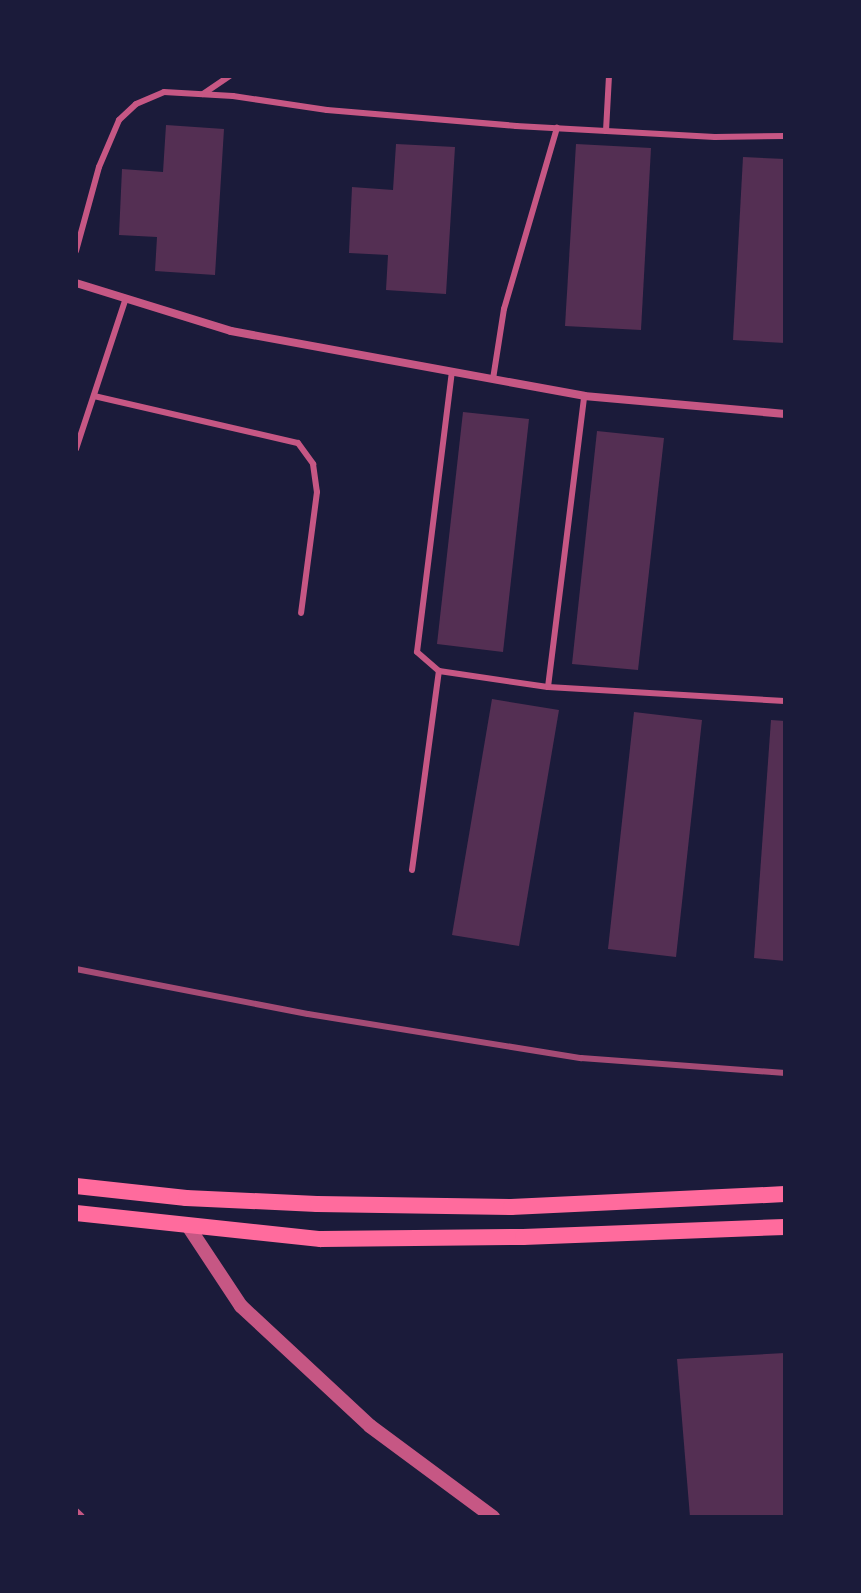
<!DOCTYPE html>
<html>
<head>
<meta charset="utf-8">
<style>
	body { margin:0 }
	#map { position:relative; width:861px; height:1593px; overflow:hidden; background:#1b1b3a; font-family:Commissioner,sans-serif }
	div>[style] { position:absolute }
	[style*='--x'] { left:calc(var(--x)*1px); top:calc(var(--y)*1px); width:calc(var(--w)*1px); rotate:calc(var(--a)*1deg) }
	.building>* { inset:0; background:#542f53 }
	.service>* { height:6px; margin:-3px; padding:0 3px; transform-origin:3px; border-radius:3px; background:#c65784 }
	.minor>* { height:8px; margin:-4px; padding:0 4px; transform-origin:4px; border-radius:4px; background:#c65784 }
	.tertiary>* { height:14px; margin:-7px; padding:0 7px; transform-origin:7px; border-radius:7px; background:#c65784 }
	.secondary>* { height:16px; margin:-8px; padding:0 8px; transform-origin:8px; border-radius:8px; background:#ff6b9d }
	.rail>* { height:6px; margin:-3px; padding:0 3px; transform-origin:3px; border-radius:3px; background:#a44b75 }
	span { translate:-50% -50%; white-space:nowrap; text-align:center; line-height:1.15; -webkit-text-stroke:7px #1b1b3a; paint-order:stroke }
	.frame { position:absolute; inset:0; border:78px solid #1b1b3a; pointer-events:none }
</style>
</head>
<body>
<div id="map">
	<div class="building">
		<i style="clip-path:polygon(166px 125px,224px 129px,215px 275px,155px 271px,157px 237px,119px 235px,122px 169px,163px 172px)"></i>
		<i style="clip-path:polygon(396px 144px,455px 147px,446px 294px,386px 290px,388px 255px,349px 253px,352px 187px,393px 190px)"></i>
		<i style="clip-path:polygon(576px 144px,651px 148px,641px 330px,565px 326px)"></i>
		<i style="clip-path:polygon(743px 157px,785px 159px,785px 343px,733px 340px)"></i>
		<i style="clip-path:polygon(463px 412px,529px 419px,503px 652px,437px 644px)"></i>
		<i style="clip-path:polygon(597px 431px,664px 438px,638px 670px,572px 664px)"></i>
		<i style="clip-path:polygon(492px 699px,559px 710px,519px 946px,452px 935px)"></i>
		<i style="clip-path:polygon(634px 712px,702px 720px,676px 957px,608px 949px)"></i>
		<i style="clip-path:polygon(771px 720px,785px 721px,785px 961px,754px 958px)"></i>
		<i style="clip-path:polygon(785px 1353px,785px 1517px,690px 1517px,677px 1359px)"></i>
	</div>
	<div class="service">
		<i style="--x:203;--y:94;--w:32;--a:-34"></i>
		<i style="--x:606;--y:131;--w:55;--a:-86.9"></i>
		<i style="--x:76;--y:251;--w:87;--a:-74.7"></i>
		<i style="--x:99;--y:167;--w:51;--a:-66.9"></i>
		<i style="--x:119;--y:120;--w:23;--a:-43"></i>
		<i style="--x:136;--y:104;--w:30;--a:-23"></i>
		<i style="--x:164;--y:92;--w:69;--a:3.3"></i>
		<i style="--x:233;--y:96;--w:95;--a:8.5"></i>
		<i style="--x:327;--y:110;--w:190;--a:4.8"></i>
		<i style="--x:516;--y:126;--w:199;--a:3.2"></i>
		<i style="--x:715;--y:137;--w:70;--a:-0.8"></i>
		<i style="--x:452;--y:371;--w:283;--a:97.1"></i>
		<i style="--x:417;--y:652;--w:29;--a:41"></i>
		<i style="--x:439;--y:671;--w:110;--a:8.4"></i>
		<i style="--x:548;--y:687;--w:237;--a:3.4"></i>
		<i style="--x:493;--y:379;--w:71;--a:-81.1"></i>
		<i style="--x:504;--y:309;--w:189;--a:-73.7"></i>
		<i style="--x:94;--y:396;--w:209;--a:13"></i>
		<i style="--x:298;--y:443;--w:26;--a:54"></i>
		<i style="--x:313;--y:464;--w:28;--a:82"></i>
		<i style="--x:317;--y:492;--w:122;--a:97.5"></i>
		<i style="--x:76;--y:449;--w:159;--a:-71.7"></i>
		<i style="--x:548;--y:687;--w:293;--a:-82.9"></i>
		<i style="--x:412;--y:870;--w:201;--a:-82.3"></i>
	</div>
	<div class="minor">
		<i style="--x:76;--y:283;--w:162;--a:17.2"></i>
		<i style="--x:231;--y:331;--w:359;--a:10.4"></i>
		<i style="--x:584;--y:396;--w:202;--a:5.1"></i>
		<i style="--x:76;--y:1512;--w:7;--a:45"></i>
	</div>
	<div class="tertiary">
		<i style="--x:188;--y:1226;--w:96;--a:56.5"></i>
		<i style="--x:241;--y:1306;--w:176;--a:42.9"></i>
		<i style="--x:370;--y:1426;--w:153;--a:36.5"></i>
	</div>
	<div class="secondary">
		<i style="--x:76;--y:1186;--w:111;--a:6.2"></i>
		<i style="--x:186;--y:1198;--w:131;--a:2.6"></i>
		<i style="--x:317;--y:1204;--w:194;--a:0.9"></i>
		<i style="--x:511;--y:1207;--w:274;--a:-2.7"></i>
		<i style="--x:76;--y:1213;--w:246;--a:6.1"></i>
		<i style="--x:321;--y:1239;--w:202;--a:-0.6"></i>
		<i style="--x:523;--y:1237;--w:262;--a:-2.2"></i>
	</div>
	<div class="rail">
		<i style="--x:76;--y:969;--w:236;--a:11"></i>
		<i style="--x:308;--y:1014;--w:277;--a:9.2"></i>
		<i style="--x:581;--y:1058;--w:205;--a:4.2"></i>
	</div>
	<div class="frame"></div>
</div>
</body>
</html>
